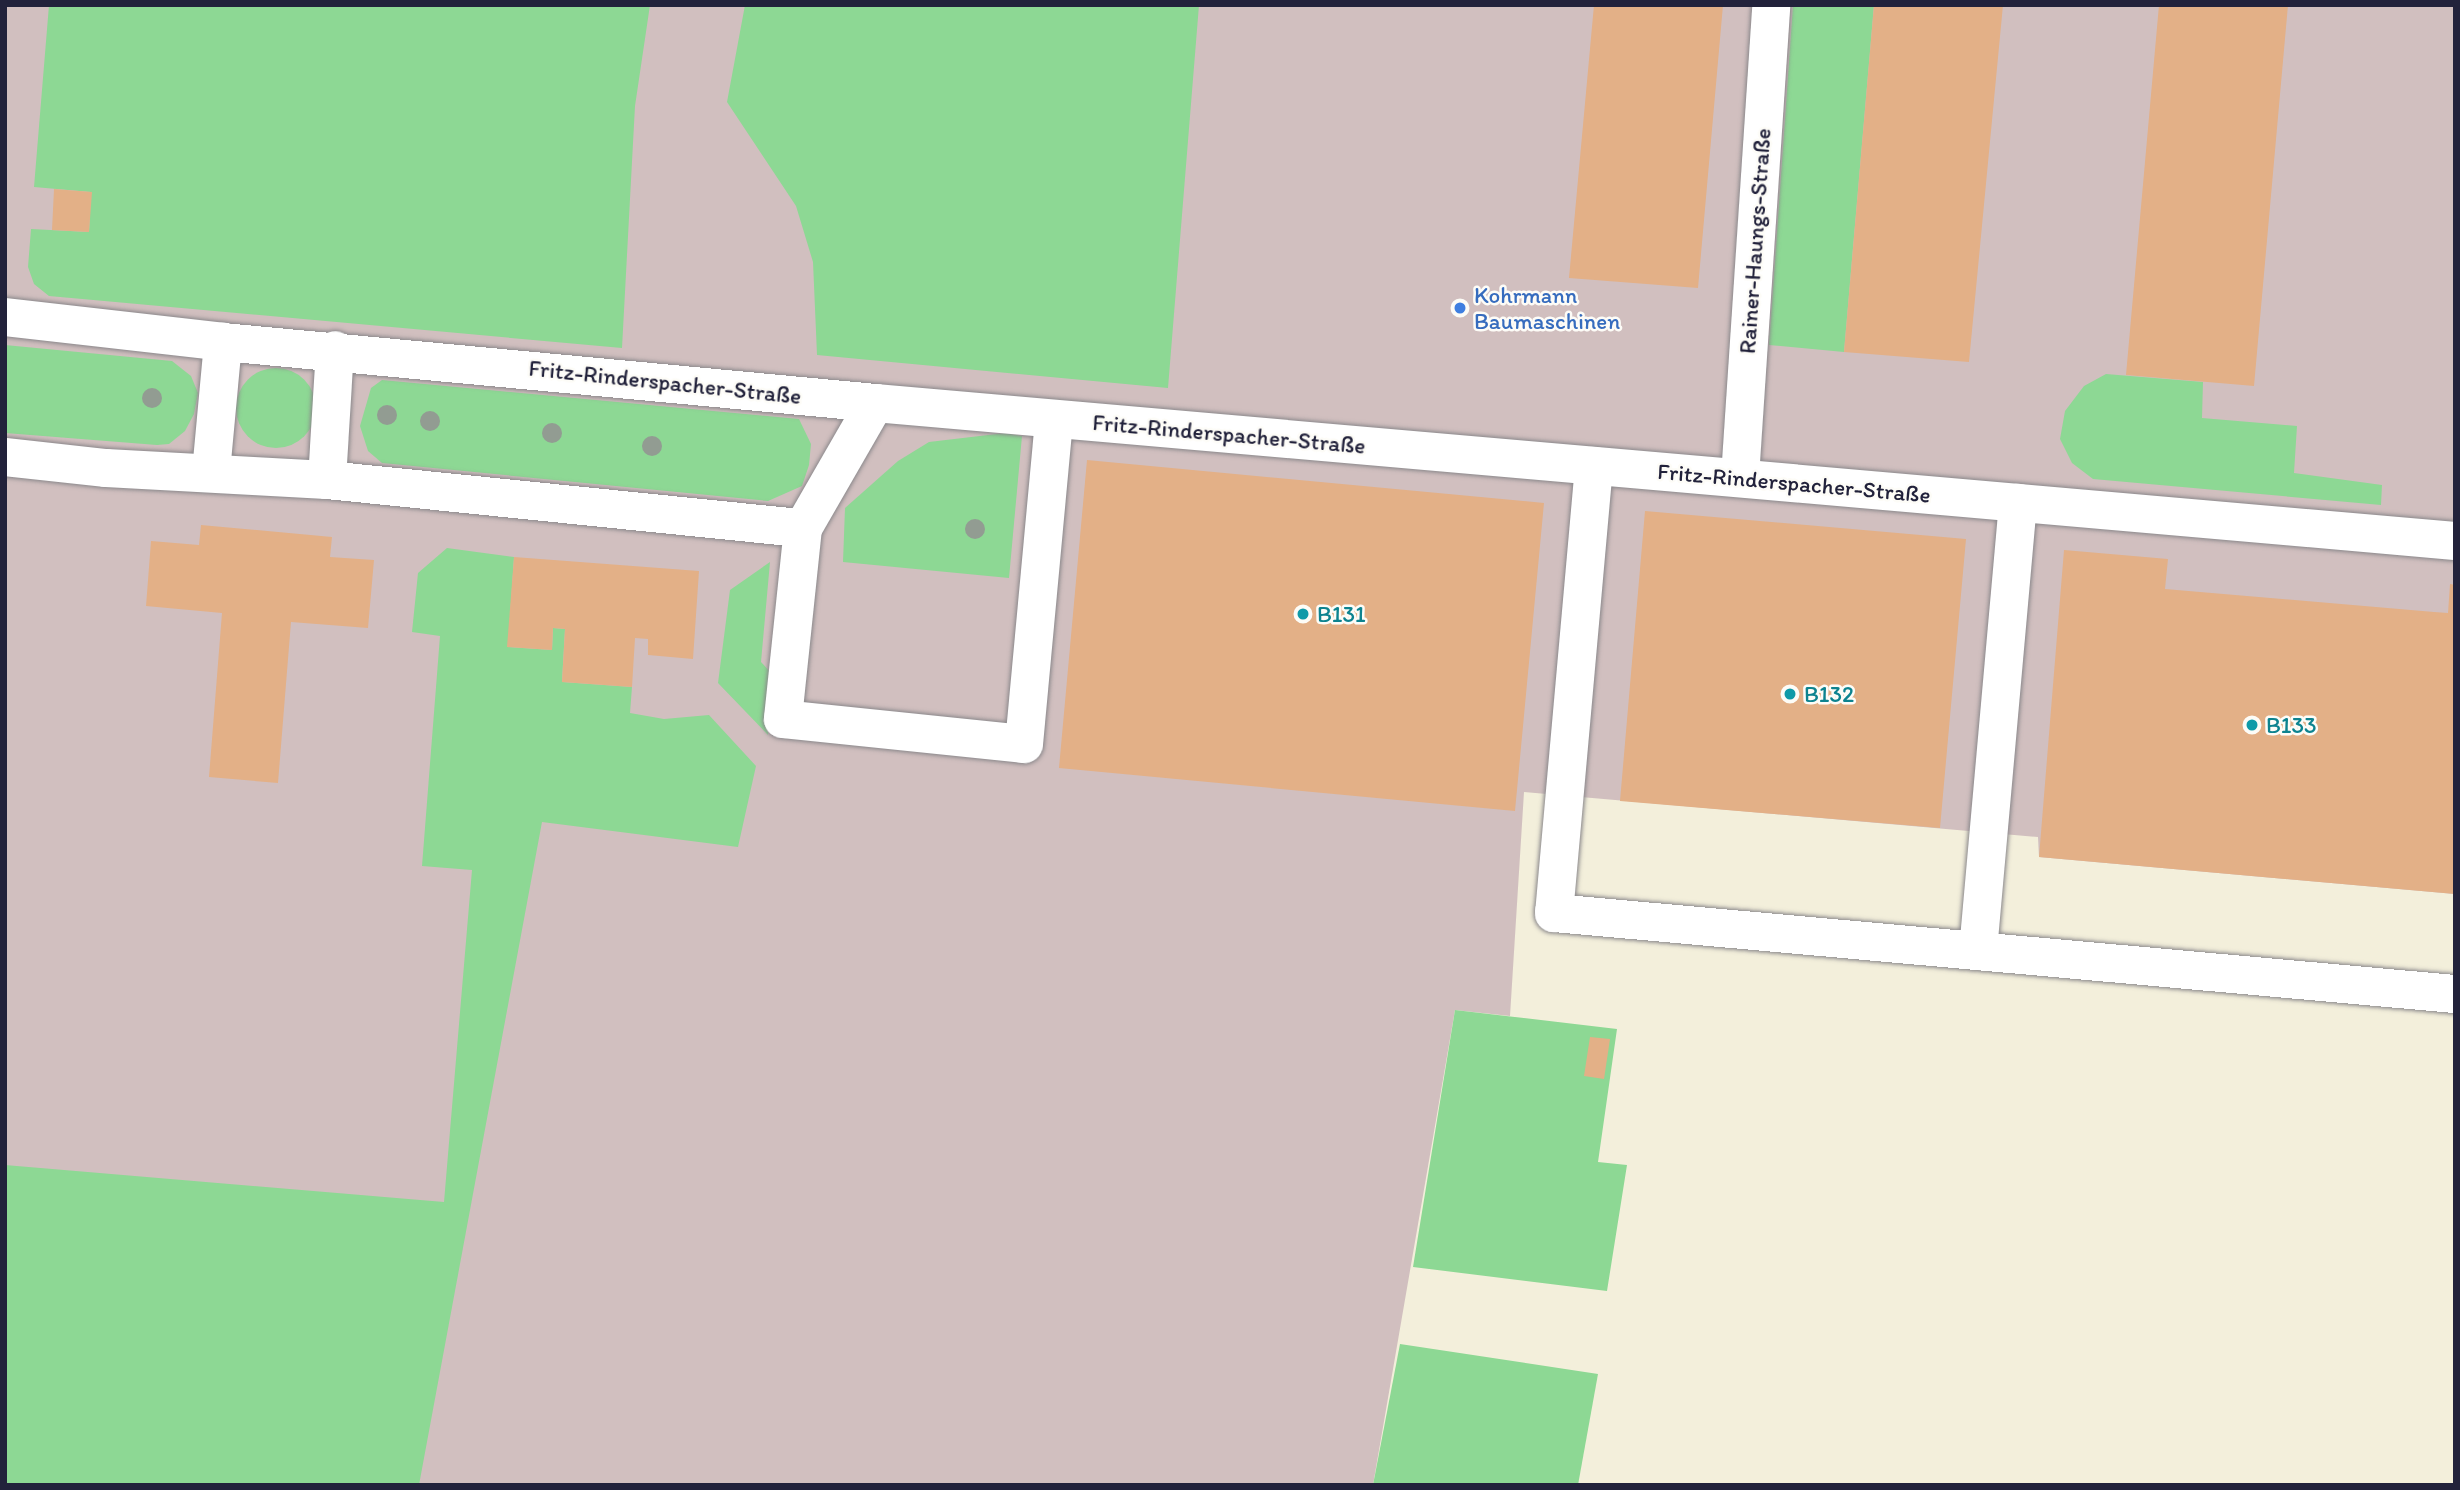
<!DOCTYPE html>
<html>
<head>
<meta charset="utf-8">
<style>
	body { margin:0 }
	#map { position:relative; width:2460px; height:1490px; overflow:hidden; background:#f3efdb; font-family:Itim,sans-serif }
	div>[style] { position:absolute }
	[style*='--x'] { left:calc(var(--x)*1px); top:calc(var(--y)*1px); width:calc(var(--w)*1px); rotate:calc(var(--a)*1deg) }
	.industrial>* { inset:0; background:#d1bfbf }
	.green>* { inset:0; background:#8dd894 }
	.round { border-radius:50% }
	.building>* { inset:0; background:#e3b087 }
	.roads { filter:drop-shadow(0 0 2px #8a888b) drop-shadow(0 0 2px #8a888b) }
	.minor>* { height:38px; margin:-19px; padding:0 19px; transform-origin:19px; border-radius:19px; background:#fff }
	.trees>* { width:20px; height:20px; margin:-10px; border-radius:50%; background:#929c92 }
	.dots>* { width:19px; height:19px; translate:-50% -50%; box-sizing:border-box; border:4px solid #fdfcf7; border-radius:50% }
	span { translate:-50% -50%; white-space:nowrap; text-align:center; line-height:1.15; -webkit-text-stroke:5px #fdfcf7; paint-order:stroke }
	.street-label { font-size:23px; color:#22223b }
	.shop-label { font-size:23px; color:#366cbe }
	.left { translate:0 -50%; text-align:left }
	.culture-label { font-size:23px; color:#0d838f }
	.frame { position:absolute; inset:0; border:7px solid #22223b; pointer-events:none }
</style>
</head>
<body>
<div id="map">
	<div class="industrial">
		<i style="clip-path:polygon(5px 5px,2455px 5px,2455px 894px,2039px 857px,2038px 837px,1524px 792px,1510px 1016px,1455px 1010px,1373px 1485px,5px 1485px)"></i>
	</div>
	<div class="green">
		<i style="clip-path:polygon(49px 5px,650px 5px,635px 106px,622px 348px,49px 296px,34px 284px,28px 267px,31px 229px,89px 232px,91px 192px,34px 187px)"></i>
		<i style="clip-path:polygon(745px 5px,1199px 5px,1168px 388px,817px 355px,813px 262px,796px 206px,727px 102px)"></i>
		<i style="clip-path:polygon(1793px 5px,1874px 5px,1844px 352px,1769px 345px)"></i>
		<i style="clip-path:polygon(5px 345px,172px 361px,191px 376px,198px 393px,194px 414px,185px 431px,169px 444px,157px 445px,5px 433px)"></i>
		<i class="round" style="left:236px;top:368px;width:80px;height:80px"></i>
		<i style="clip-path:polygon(2106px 374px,2203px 382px,2202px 418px,2297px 426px,2294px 473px,2382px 485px,2381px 505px,2093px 479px,2072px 463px,2060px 439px,2065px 411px,2084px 386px)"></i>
		<i style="clip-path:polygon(382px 380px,799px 419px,811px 444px,809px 465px,802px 486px,768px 501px,382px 463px,368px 451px,360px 426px,371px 388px)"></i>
		<i style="clip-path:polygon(1005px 433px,1022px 436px,1009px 578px,843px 562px,845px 508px,898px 461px,929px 442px)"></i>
		<i style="clip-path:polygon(447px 548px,514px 557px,508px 647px,552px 650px,553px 628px,565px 629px,562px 682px,632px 687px,630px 713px,664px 719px,709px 715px,756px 766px,738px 847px,542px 822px,419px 1485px,5px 1485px,5px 1165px,444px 1202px,472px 870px,422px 866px,440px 636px,412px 632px,418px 573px)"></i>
		<i style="clip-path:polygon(770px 562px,761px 662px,772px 674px,768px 735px,718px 683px,730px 590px)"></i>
		<i style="clip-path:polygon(1455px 1010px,1617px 1029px,1598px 1162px,1627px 1165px,1607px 1291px,1413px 1267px)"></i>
		<i style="clip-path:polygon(1400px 1344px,1598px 1374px,1578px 1485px,1373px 1485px)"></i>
	</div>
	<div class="building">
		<i style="clip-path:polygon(1594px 5px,1723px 5px,1698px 288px,1569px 278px)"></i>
		<i style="clip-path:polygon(1874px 5px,2003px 5px,1969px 362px,1844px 352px)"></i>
		<i style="clip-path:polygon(2159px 5px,2288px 5px,2254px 386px,2126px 375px)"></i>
		<i style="clip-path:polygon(54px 189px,92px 192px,89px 232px,52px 230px)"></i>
		<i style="clip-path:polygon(1087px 460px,1544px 503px,1515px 811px,1059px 768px)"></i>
		<i style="clip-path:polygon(1645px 511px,1966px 539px,1940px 828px,1620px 801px)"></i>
		<i style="clip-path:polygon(201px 525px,332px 537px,330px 557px,374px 560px,368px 628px,291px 622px,278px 783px,209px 777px,222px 613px,146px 606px,151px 541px,199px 545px)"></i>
		<i style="clip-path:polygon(2064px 550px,2168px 559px,2165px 589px,2434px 612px,2448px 613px,2450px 584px,2455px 585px,2455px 894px,2039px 857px)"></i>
		<i style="clip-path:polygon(514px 557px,699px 571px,693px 659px,648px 655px,648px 639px,635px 638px,632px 687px,562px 682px,565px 629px,553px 628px,552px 650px,507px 647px)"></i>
		<i style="clip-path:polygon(1590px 1037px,1610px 1039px,1604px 1079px,1584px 1076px)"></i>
	</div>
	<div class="roads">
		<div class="minor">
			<i style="--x:5;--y:317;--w:219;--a:6.5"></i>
			<i style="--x:223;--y:342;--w:655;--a:5.34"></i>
			<i style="--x:875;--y:403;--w:1586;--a:4.99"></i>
			<i style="--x:875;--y:403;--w:144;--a:119.9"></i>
			<i style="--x:803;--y:528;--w:192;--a:96"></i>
			<i style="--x:783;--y:719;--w:242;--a:5.9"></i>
			<i style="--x:1024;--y:744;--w:326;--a:-84.7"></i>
			<i style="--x:5;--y:457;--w:102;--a:6.2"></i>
			<i style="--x:106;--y:468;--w:221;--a:3.1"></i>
			<i style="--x:327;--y:480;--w:130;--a:-86.5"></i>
			<i style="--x:1594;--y:466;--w:449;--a:95.1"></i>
			<i style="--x:1554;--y:913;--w:905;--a:5.14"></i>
			<i style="--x:211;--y:472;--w:131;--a:-84.7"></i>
			<i style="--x:1740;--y:477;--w:473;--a:-86.2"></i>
			<i style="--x:327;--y:480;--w:478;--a:5.8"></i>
			<i style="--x:1978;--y:951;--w:450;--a:-84.9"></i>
		</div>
	</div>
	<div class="trees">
		<i style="left:152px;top:398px"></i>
		<i style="left:387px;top:415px"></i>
		<i style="left:430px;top:421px"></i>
		<i style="left:552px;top:433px"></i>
		<i style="left:652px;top:446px"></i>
		<i style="left:975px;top:529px"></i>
	</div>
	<div class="dots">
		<i style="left:1460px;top:308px;background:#3f7fe0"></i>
		<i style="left:1303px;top:614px;background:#0f9aa8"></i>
		<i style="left:1790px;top:694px;background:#0f9aa8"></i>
		<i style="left:2252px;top:725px;background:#0f9aa8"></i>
	</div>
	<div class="street-label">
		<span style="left:1755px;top:241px;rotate:-86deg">Rainer-Haungs-Straße</span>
		<span style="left:665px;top:382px;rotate:6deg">Fritz-Rinderspacher-Straße</span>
		<span style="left:1229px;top:434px;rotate:5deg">Fritz-Rinderspacher-Straße</span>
		<span style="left:1794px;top:483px;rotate:5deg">Fritz-Rinderspacher-Straße</span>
	</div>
	<div class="shop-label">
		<span class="left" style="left:1474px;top:308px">Kohrmann<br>Baumaschinen</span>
	</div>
	<div class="culture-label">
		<span class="left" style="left:1317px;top:614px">B131</span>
		<span class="left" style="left:1804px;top:694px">B132</span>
		<span class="left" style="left:2266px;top:725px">B133</span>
	</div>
	<div class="frame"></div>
</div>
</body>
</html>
